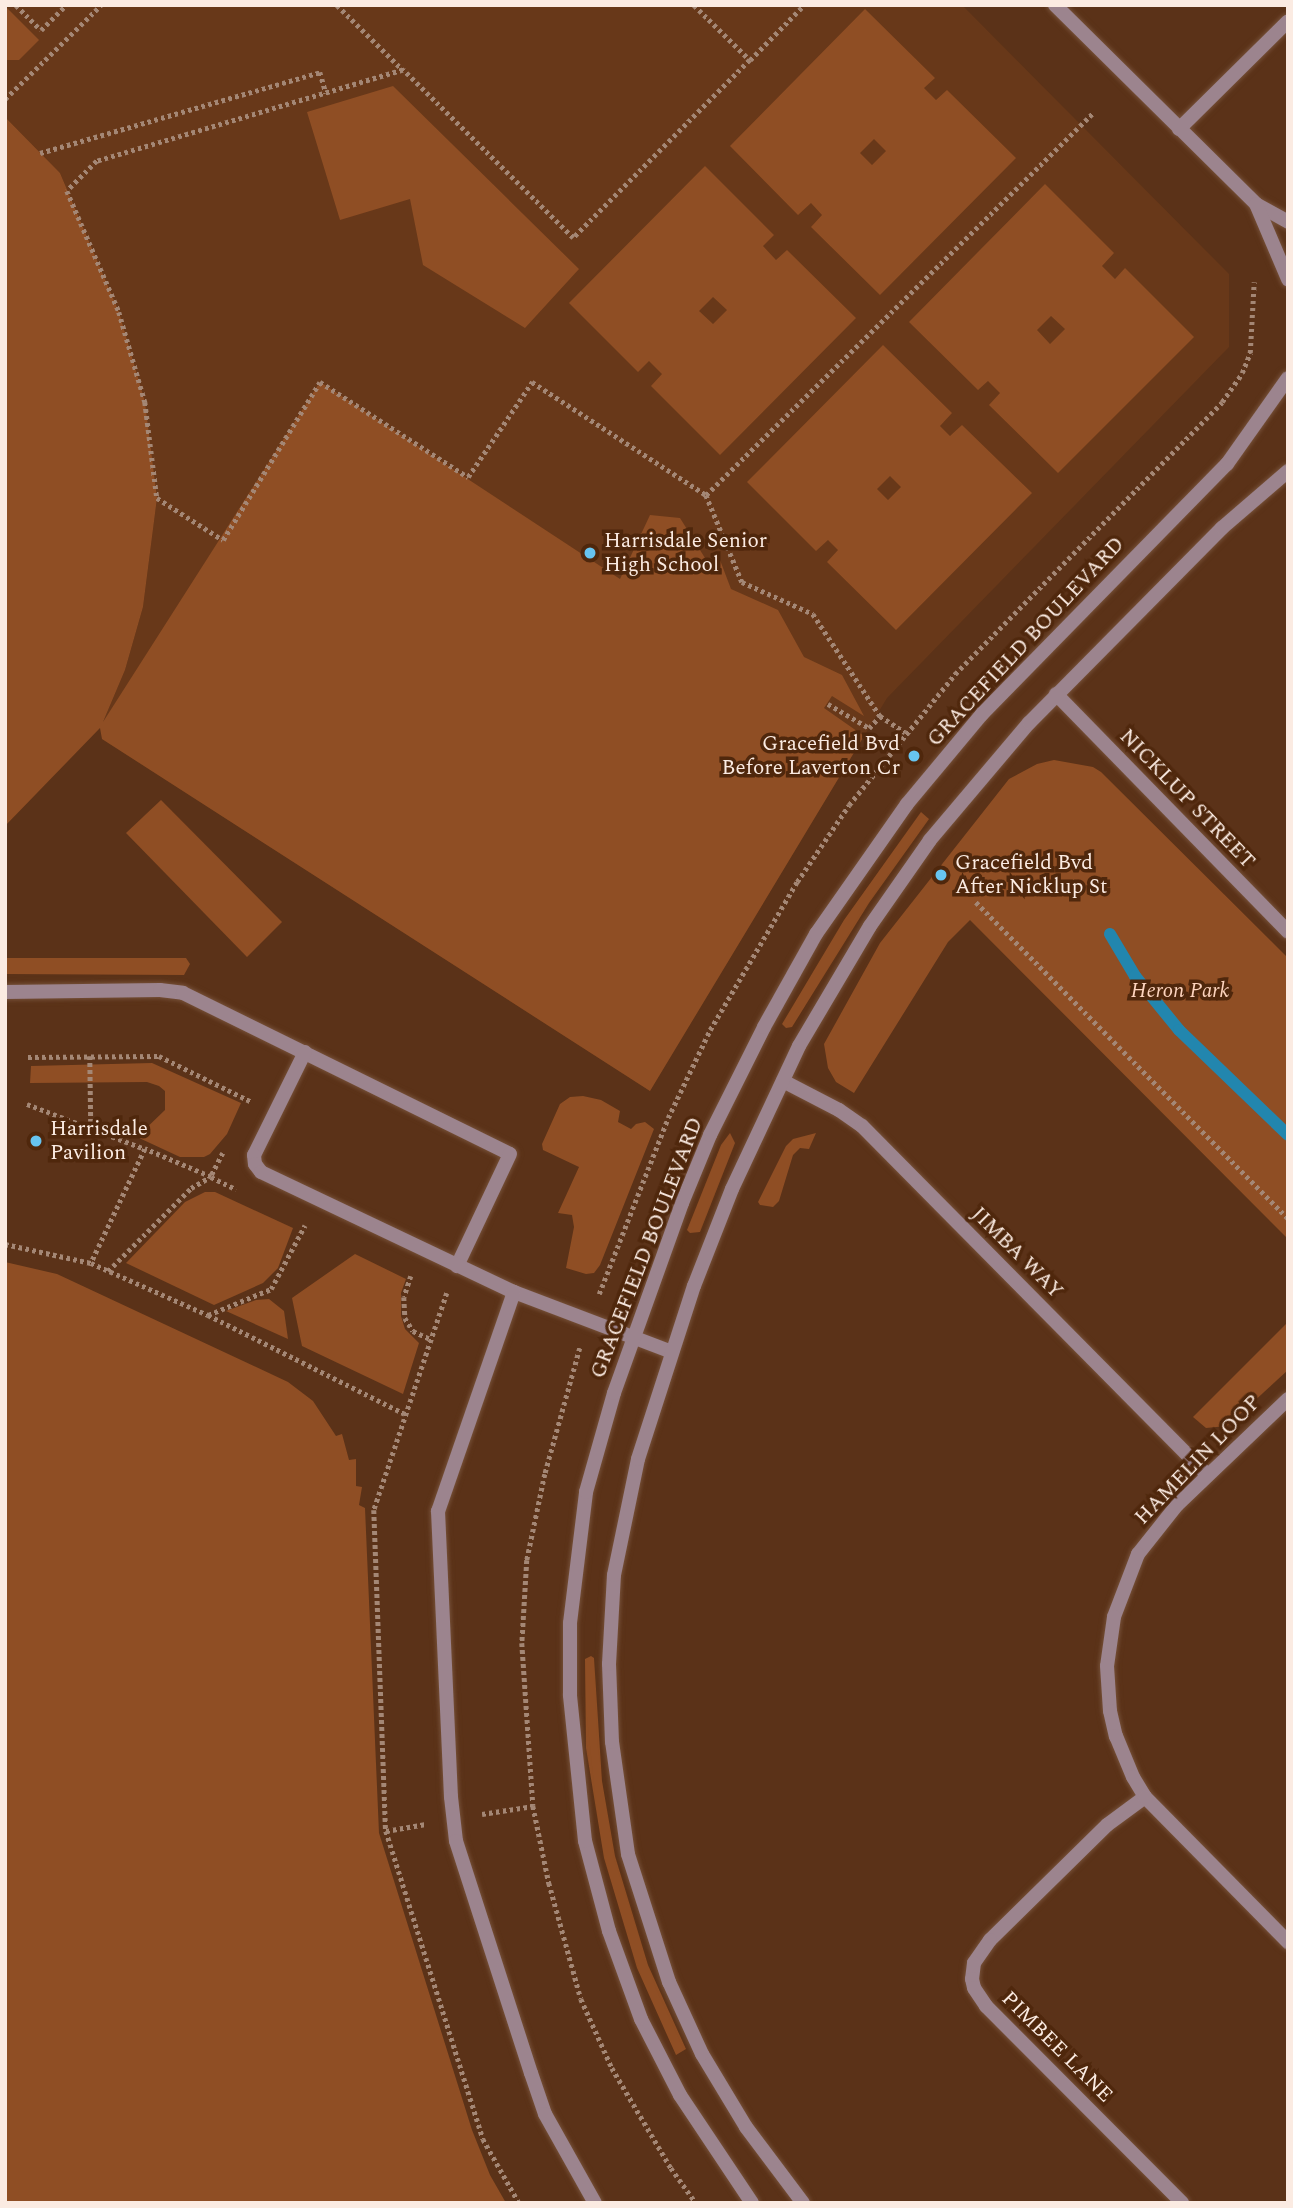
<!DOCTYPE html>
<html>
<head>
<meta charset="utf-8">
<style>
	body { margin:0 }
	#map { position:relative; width:1293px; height:2208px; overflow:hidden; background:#5b3218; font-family:Spectral,serif }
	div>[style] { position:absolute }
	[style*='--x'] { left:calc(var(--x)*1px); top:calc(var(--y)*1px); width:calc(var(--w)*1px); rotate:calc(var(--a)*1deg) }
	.built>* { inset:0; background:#683819 }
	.green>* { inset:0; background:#8f4e24 }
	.stream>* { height:12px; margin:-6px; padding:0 6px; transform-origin:6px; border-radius:6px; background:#2286ae }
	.path>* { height:4.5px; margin-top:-2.25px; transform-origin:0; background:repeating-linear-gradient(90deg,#a48775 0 3.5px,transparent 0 7px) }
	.roads { filter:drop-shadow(0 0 2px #755038) drop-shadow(0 0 2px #755038) }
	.service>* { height:14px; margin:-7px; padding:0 7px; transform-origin:7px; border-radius:7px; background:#9c848e }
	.minor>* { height:14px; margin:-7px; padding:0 7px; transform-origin:7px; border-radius:7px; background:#9c848e }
	.tertiary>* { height:14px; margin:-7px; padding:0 7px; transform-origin:7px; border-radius:7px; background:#9c848e }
	.dots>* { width:19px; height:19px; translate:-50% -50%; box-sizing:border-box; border:4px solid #4f270c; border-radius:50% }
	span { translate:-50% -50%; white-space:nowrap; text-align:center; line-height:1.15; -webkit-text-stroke:7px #4f270c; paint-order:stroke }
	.poi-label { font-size:21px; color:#fbebe2 }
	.left { translate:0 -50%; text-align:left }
	.right { translate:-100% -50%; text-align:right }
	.street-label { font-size:21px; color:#fbebe2 }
	.park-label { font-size:21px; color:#fdd4be; font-style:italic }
	.frame { position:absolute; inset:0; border:7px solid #fbebe2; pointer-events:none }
</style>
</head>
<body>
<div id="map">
	<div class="built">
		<i style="clip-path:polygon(5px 5px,962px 5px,1229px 274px,1229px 347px,887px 698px,650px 1091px,102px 739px,101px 727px,125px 670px,143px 607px,157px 498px,145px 402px,119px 312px,60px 173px,5px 117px)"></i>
	</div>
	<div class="green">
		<i style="clip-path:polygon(5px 6px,39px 40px,19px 60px,5px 60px)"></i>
		<i style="clip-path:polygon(evenodd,865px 9px,935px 78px,924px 88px,936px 100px,947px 90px,1016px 158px,880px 295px,811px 227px,822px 215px,811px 203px,798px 215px,730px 146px,865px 9px,874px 139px,886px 151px,872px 165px,860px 153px,874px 139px)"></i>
		<i style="clip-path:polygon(393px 86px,579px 269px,525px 328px,423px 265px,410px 199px,340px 220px,307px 112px)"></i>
		<i style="clip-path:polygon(5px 117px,60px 173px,119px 312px,145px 402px,157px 498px,143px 607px,125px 670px,103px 722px,320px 382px,620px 579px,650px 515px,680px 518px,710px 566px,720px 560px,731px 589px,778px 610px,804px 657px,842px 675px,864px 716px,832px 696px,824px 708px,864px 736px,650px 1091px,102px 739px,100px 728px,5px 826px)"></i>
		<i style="clip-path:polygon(evenodd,705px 166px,774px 235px,763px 246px,776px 260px,787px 250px,856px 318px,720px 455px,651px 386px,662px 374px,649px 361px,638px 372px,569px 303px,705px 166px,713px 297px,727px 310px,713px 324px,699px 311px,713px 297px)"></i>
		<i style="clip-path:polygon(evenodd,1045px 184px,1114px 253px,1102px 266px,1115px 279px,1125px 268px,1194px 337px,1058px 473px,989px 405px,1000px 393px,988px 381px,978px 390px,909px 322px,1045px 184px,1051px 316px,1065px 329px,1050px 344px,1037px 330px,1051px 316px)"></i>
		<i style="clip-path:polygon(evenodd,883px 345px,952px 413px,940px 426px,950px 436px,962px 425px,1032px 493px,896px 630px,827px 562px,838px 550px,828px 540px,816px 551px,747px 482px,883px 345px,890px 476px,901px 487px,888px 500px,877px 489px,890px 476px)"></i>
		<i style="clip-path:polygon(1054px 760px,1093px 767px,1101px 772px,1288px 958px,1288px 1239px,970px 920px,948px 942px,854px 1093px,836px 1082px,828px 1068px,824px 1044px,880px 943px,1009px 779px,1037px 764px)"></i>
		<i style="clip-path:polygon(161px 800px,282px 922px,247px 957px,126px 833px)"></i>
		<i style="clip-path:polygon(921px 812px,929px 819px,869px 903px,792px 1027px,786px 1028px,782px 1024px,844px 920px)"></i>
		<i style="clip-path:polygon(5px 958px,186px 958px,190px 964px,184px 975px,5px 974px)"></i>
		<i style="clip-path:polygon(152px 1063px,241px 1103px,227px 1134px,210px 1154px,204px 1157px,180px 1157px,137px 1137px,165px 1110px,165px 1091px,159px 1086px,147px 1082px,30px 1083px,31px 1066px)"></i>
		<i style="clip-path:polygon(583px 1096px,601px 1100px,620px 1111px,618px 1122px,631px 1129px,636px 1124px,645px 1122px,654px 1129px,600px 1265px,594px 1273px,586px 1274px,566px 1268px,574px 1227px,572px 1215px,558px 1213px,579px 1167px,543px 1150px,542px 1144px,560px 1104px,570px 1097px)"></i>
		<i style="clip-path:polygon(730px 1133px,735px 1143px,700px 1232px,690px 1233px,687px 1230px,721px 1145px)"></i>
		<i style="clip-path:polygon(816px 1133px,809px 1149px,800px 1148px,793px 1155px,779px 1201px,773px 1207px,760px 1205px,758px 1202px,786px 1146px,793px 1139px)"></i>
		<i style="clip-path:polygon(205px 1192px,215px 1192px,293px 1228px,278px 1268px,263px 1283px,214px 1305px,126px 1263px,185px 1202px)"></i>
		<i style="clip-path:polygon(355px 1254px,406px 1279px,401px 1293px,401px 1316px,405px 1329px,419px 1343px,403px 1394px,302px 1346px,292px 1298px)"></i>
		<i style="clip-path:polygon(5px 1262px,57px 1274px,288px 1382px,313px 1401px,336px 1436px,342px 1434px,349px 1460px,356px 1459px,356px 1486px,362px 1487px,359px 1505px,365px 1508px,379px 1833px,472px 2130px,490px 2175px,506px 2203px,5px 2203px)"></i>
		<i style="clip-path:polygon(269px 1299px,284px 1311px,288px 1339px,226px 1311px,256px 1300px)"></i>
		<i style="clip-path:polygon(1288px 1322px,1288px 1370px,1227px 1426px,1206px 1428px,1193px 1417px)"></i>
		<i style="clip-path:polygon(591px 1656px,594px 1658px,602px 1781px,615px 1856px,648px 1965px,686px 2049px,676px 2055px,637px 1968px,604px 1858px,586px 1748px,585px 1659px)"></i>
	</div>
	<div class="stream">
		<i style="--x:1110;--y:934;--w:49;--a:59.2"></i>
		<i style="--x:1135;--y:976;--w:70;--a:50.8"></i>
		<i style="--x:1179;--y:1030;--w:151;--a:43.9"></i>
	</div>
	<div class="path">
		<i style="--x:16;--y:5;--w:35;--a:45"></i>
		<i style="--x:41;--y:30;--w:35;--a:-45"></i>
		<i style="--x:337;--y:5;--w:93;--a:44.6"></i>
		<i style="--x:694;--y:5;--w:78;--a:44.5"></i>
		<i style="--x:750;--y:60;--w:77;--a:-45.5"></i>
		<i style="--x:750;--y:60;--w:251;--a:134.8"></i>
		<i style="--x:573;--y:238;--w:239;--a:-135.3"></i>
		<i style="--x:403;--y:70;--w:319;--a:163.4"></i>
		<i style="--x:97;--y:161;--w:42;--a:135"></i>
		<i style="--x:67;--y:191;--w:132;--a:66.7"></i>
		<i style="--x:119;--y:312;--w:94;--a:73.9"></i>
		<i style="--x:145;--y:402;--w:97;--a:82.9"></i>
		<i style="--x:157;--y:498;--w:78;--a:32.5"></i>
		<i style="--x:223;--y:540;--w:185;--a:-58.5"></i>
		<i style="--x:320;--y:382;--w:176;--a:32.7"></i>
		<i style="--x:468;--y:477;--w:115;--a:-56"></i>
		<i style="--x:532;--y:382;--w:207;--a:33"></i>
		<i style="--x:706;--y:495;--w:94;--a:67.5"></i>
		<i style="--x:742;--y:582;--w:78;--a:24.3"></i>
		<i style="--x:813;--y:614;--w:122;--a:56.7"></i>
		<i style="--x:880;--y:716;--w:30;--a:33"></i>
		<i style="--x:5;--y:99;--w:134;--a:-44.4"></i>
		<i style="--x:40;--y:153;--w:291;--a:-16.1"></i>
		<i style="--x:320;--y:72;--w:22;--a:74"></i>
		<i style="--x:706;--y:495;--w:544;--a:-44.63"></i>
		<i style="--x:828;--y:704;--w:48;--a:30.3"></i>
		<i style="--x:869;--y:728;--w:16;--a:-47"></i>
		<i style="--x:976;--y:902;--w:444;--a:45.4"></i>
		<i style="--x:90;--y:1056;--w:73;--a:89.2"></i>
		<i style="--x:28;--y:1057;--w:131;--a:-0.4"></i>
		<i style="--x:159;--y:1056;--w:102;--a:26.3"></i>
		<i style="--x:27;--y:1104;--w:126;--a:20.9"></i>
		<i style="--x:223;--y:1153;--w:27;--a:117"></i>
		<i style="--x:211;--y:1177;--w:28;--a:26"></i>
		<i style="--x:211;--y:1177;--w:72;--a:-157"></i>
		<i style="--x:145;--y:1149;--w:126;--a:115.3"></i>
		<i style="--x:91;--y:1263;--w:128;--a:24"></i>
		<i style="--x:208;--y:1315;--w:220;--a:26.7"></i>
		<i style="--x:5;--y:1244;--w:88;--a:12.5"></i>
		<i style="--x:108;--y:1271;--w:117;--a:-45"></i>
		<i style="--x:191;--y:1188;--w:22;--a:-30"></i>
		<i style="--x:411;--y:1276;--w:22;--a:108"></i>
		<i style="--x:404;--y:1297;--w:21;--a:87"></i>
		<i style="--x:405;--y:1318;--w:15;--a:58"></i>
		<i style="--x:413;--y:1331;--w:19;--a:25"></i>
		<i style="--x:447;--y:1293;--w:229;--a:108.6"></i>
		<i style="--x:374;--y:1510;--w:321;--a:87.9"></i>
		<i style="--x:386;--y:1831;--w:323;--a:72.5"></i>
		<i style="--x:483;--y:2139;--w:73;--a:60.6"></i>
		<i style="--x:599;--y:1294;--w:189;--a:-68.6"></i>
		<i style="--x:668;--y:1118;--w:98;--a:-64.5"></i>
		<i style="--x:710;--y:1030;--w:172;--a:-59.6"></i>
		<i style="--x:797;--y:882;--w:93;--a:-56"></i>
		<i style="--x:849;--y:805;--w:169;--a:-51"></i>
		<i style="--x:955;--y:674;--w:381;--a:-45.5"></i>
		<i style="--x:1222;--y:402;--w:35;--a:-55"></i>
		<i style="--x:1242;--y:373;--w:22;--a:-68"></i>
		<i style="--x:1250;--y:353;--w:71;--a:-86.8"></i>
		<i style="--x:208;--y:1315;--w:68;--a:-22.4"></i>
		<i style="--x:271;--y:1289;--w:72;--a:-62"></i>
		<i style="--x:580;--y:1348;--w:131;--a:105.5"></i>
		<i style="--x:545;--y:1474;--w:88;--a:101.8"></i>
		<i style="--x:527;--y:1560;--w:83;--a:93.4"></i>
		<i style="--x:522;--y:1643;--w:163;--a:86.1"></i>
		<i style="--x:533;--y:1806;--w:79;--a:78.3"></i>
		<i style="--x:549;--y:1883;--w:120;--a:74.6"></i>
		<i style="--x:581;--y:1999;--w:76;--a:65.8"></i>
		<i style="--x:612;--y:2068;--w:116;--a:59.5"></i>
		<i style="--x:671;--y:2168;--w:43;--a:54.5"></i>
		<i style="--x:482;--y:1814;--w:52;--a:-8.9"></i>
		<i style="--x:386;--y:1831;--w:39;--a:-10"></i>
	</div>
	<div class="roads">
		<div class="service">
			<i style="--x:1179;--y:129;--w:153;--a:-44.7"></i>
			<i style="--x:5;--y:992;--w:155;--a:-0.7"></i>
			<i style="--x:160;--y:990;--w:23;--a:7"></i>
			<i style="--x:183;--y:993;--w:364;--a:26.2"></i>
			<i style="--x:510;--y:1154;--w:124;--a:115.3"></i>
			<i style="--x:305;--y:1052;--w:115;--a:116.3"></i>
			<i style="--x:254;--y:1155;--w:9;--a:84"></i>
			<i style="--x:255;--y:1164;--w:10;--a:53"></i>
			<i style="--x:261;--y:1172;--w:280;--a:25.4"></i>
			<i style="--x:514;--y:1292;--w:169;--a:20.8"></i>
			<i style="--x:514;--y:1292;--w:232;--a:109.1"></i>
			<i style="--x:438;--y:1511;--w:286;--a:87.4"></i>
			<i style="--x:451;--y:1797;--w:44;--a:83.5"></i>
			<i style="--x:456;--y:1841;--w:244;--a:72.1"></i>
			<i style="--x:531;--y:2073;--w:43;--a:71.1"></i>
			<i style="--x:545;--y:2114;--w:102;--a:60.7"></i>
			<i style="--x:1145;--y:1797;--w:47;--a:143.6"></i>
			<i style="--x:1107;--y:1825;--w:164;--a:135.5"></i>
			<i style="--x:990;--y:1940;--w:28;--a:125"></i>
			<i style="--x:974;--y:1963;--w:16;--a:97"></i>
			<i style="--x:972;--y:1979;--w:9;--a:77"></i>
			<i style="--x:974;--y:1988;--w:22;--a:56"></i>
			<i style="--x:986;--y:2006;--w:278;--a:45.1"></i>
		</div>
		<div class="minor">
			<i style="--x:1055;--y:5;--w:283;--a:44.7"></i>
			<i style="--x:1256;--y:204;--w:37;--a:29"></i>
			<i style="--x:1256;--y:204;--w:82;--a:66.9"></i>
			<i style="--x:1056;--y:694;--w:332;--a:45.7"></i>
			<i style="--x:783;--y:1081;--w:63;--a:27.4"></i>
			<i style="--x:839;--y:1110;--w:28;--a:35"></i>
			<i style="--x:862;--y:1126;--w:491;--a:45.3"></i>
			<i style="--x:1288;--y:1399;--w:153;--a:136.3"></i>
			<i style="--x:1177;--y:1505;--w:63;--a:128.5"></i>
			<i style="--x:1138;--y:1554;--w:67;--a:110.9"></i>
			<i style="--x:1114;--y:1617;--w:49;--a:98.1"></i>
			<i style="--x:1107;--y:1666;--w:45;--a:86.2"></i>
			<i style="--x:1110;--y:1711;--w:26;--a:77"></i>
			<i style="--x:1116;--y:1736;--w:44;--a:67.5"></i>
			<i style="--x:1133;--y:1777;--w:23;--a:59"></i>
			<i style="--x:1145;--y:1797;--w:204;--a:45.4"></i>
		</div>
		<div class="tertiary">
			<i style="--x:752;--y:2203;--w:130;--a:-123.7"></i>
			<i style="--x:680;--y:2095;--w:85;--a:-117.2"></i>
			<i style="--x:641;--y:2019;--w:94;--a:-110"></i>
			<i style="--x:609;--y:1931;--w:93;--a:-104.9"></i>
			<i style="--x:585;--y:1841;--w:147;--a:-95.9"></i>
			<i style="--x:570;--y:1695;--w:72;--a:-90"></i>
			<i style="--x:570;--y:1623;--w:132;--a:-83"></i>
			<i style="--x:586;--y:1492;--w:103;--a:-74.2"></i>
			<i style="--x:614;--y:1393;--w:202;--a:-70.3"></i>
			<i style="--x:682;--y:1203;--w:74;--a:-67.6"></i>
			<i style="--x:710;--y:1135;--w:121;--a:-63.4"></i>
			<i style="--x:764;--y:1027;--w:107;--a:-60.8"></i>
			<i style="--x:816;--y:934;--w:159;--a:-55"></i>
			<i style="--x:907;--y:804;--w:117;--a:-50.2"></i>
			<i style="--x:982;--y:714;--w:350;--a:-45.6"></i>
			<i style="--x:1227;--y:464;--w:105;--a:-54.7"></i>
			<i style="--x:803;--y:2203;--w:95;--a:-126.9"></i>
			<i style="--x:746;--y:2127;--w:85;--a:-121.1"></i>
			<i style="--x:702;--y:2054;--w:79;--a:-114.6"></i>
			<i style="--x:669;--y:1982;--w:134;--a:-107.8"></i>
			<i style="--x:628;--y:1854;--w:113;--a:-98.1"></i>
			<i style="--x:612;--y:1742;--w:78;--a:-92.2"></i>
			<i style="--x:609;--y:1664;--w:89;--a:-86.8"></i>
			<i style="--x:614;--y:1575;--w:118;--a:-78.3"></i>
			<i style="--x:638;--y:1459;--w:182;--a:-72.1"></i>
			<i style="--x:694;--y:1286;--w:104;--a:-68.6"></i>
			<i style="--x:732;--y:1189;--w:158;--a:-64.9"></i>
			<i style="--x:799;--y:1046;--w:139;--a:-59.4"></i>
			<i style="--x:870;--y:926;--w:105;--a:-55.1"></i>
			<i style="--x:930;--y:840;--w:153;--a:-49.8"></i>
			<i style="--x:1029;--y:723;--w:274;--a:-45.3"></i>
			<i style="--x:1222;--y:528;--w:87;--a:-40.8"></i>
		</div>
	</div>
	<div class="dots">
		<i style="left:590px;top:553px;background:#67c4f0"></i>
		<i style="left:914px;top:756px;background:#67c4f0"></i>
		<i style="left:941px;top:875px;background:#67c4f0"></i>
		<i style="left:36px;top:1141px;background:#67c4f0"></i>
	</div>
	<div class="poi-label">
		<span class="left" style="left:604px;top:553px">Harrisdale Senior<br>High School</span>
		<span class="right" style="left:900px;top:756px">Gracefield Bvd<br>Before Laverton Cr</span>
		<span class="left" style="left:955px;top:875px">Gracefield Bvd<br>After Nicklup St</span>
		<span class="left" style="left:50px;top:1141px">Harrisdale<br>Pavilion</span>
	</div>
	<div class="street-label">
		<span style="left:1026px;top:642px;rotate:-47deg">GRACEFIELD BOULEVARD</span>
		<span style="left:1187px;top:799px;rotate:46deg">NICKLUP STREET</span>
		<span style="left:647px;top:1248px;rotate:-69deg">GRACEFIELD BOULEVARD</span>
		<span style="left:1017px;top:1253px;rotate:45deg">JIMBA WAY</span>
		<span style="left:1198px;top:1460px;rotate:-46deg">HAMELIN LOOP</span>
		<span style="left:1057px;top:2047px;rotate:45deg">PIMBEE LANE</span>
	</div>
	<div class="park-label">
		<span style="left:1180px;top:991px">Heron Park</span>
	</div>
	<div class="frame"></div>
</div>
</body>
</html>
